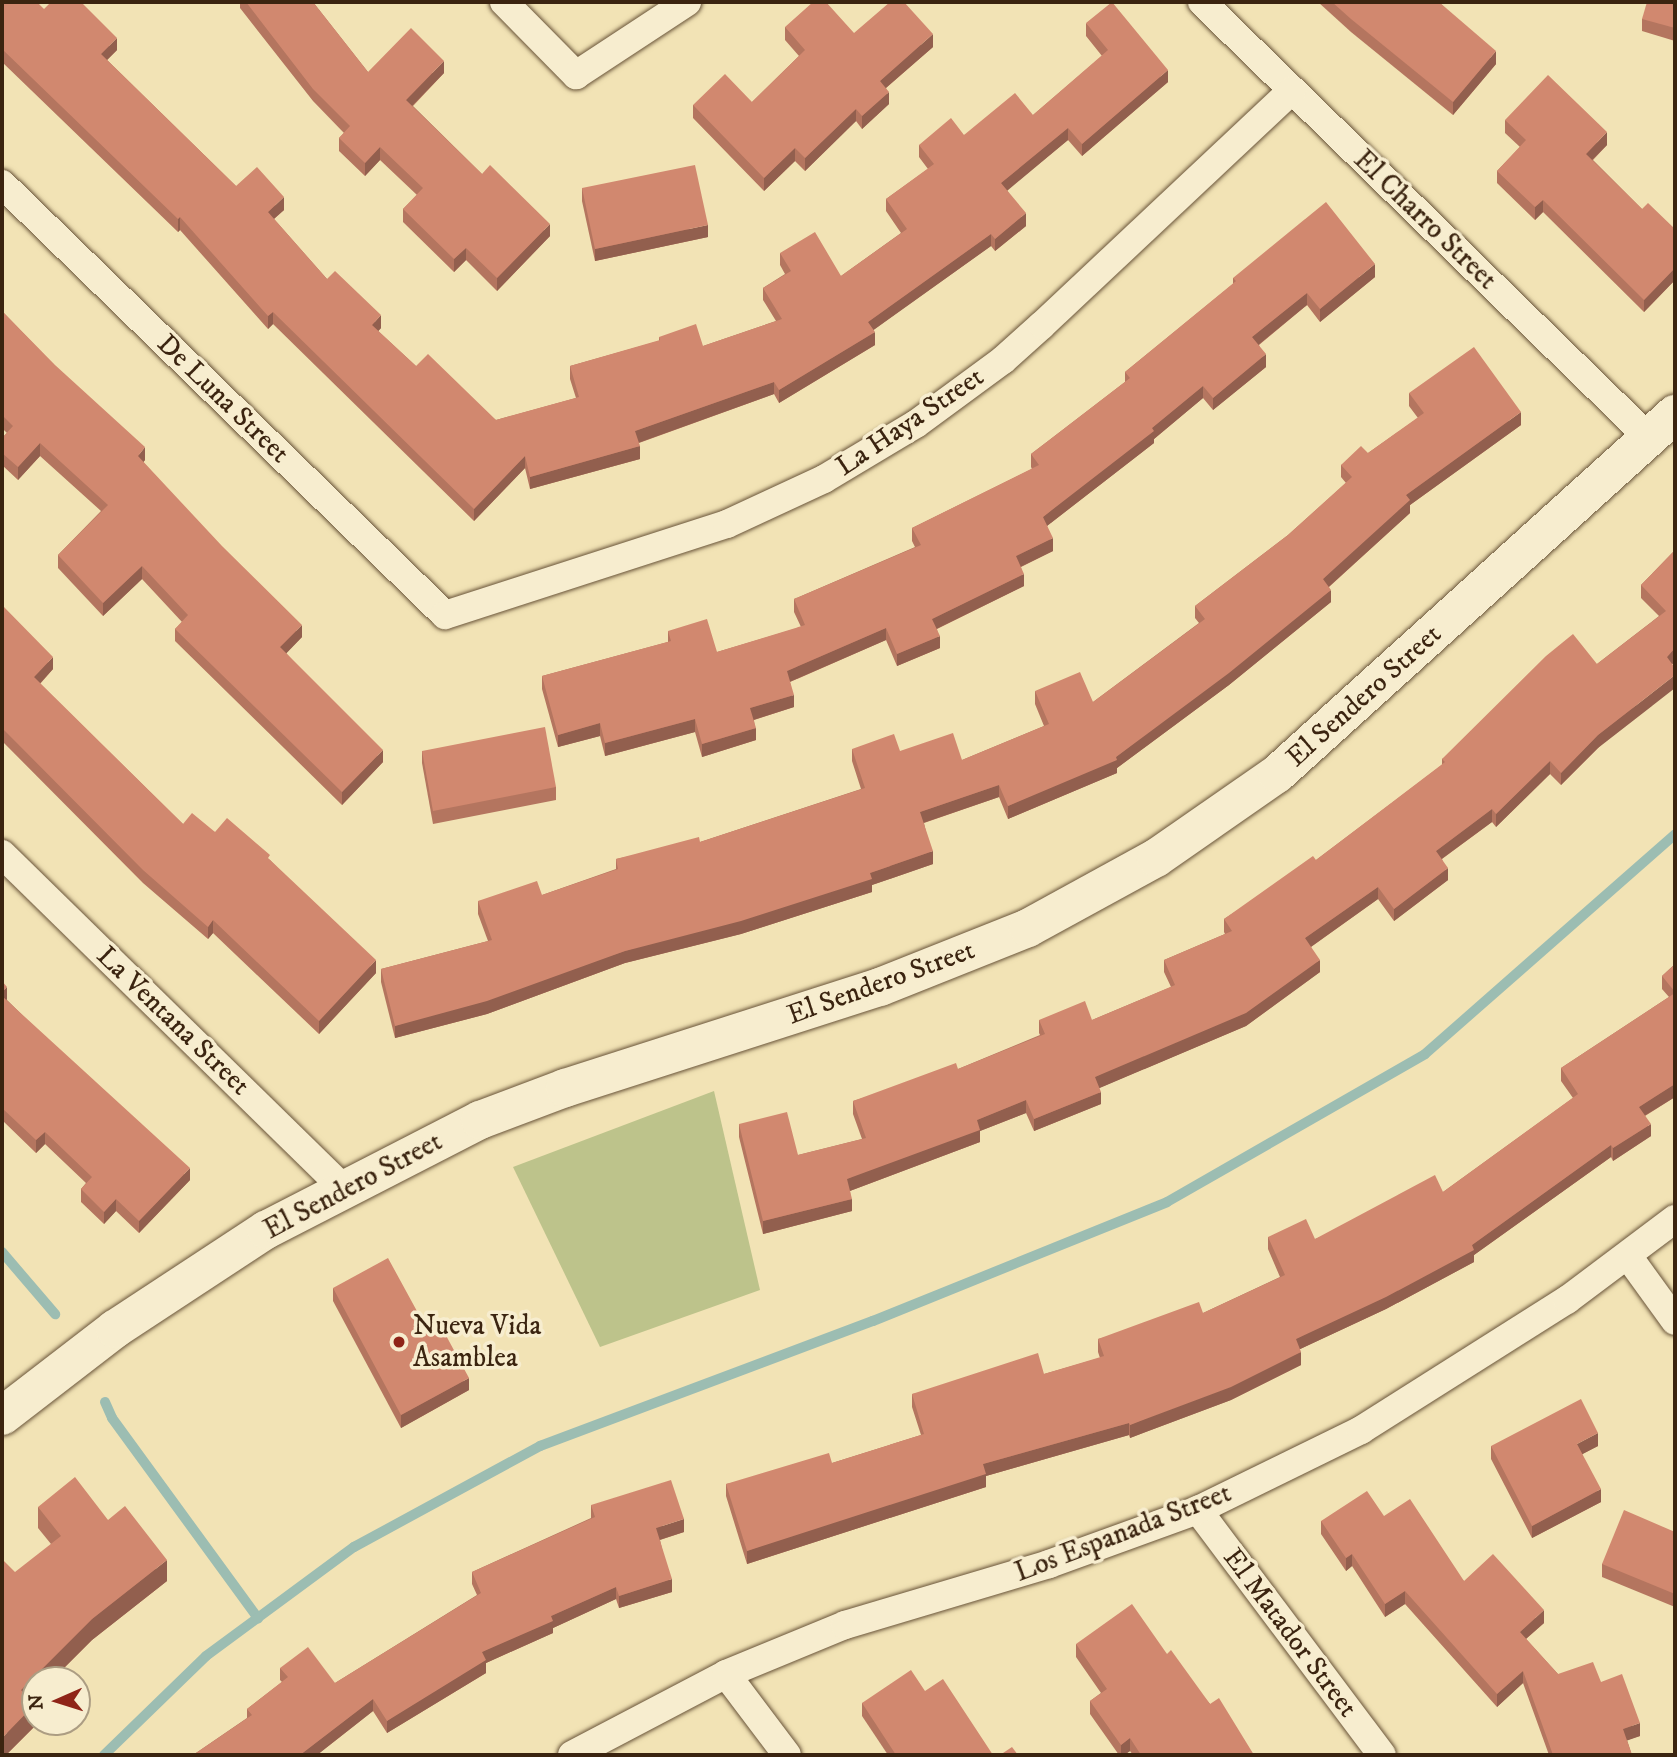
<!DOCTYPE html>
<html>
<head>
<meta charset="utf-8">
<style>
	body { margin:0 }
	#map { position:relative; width:1677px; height:1757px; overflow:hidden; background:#f2e3b5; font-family:"IM FELL DW Pica",serif }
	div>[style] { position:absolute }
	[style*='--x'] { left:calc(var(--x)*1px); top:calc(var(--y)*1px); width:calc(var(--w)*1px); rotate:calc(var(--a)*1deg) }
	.green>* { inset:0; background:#bdc38b }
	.stream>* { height:10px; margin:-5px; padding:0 5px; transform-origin:5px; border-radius:5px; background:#9cbdb2 }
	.roads { filter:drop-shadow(0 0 2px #695439) drop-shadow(0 0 2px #695439) }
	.street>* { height:28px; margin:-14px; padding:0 14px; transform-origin:14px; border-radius:14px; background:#f7edcf }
	.secondary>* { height:38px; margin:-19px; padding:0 19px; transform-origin:19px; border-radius:19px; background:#f7edcf }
	.wall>* { inset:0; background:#b4755f }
	.shaded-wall>* { inset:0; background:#925f4e }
	.building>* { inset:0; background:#d1886f }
	.dots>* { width:19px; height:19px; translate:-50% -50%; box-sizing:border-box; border:4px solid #f7edcf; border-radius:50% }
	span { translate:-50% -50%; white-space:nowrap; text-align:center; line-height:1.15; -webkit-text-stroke:7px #f7edcf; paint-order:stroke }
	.street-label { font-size:28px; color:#3b2410 }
	.poi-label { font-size:28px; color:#3b2410 }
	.left { translate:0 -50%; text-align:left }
	.frame { position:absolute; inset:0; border:4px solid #3b2410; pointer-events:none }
	.north { position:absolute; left:21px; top:1666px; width:70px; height:70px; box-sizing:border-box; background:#f7edcf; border:2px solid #ac9d83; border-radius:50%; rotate:267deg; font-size:19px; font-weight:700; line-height:28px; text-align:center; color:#3b2410 }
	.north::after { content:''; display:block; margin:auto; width:24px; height:32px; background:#8f2418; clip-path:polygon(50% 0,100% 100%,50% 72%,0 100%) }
</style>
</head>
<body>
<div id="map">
	<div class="green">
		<i style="clip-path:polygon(714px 1091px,760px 1290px,600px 1347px,513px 1167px)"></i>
	</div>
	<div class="stream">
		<i style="--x:2;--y:1252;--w:82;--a:49.5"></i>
		<i style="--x:105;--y:1402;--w:17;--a:66"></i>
		<i style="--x:112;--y:1418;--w:248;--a:53.9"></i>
		<i style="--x:104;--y:1755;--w:142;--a:-44.1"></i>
		<i style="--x:206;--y:1656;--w:184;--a:-36.4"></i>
		<i style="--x:354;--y:1547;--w:212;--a:-28.5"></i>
		<i style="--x:540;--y:1446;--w:356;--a:-20.6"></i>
		<i style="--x:873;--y:1321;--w:317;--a:-22"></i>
		<i style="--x:1167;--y:1202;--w:297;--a:-29.8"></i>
		<i style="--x:1425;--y:1054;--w:333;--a:-41.3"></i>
	</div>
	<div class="roads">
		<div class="street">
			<i style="--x:504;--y:2;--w:103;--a:45.4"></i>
			<i style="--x:576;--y:75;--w:133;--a:-33.3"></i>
			<i style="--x:1202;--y:2;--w:623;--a:44.28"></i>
			<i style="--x:2;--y:184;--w:618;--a:44.21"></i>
			<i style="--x:445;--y:615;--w:296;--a:-17.9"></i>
			<i style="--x:727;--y:524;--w:107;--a:-24.9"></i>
			<i style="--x:824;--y:479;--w:107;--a:-30.9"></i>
			<i style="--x:916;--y:424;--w:108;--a:-36.3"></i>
			<i style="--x:1003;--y:360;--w:52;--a:-41.9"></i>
			<i style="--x:1042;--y:325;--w:343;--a:-43.2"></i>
			<i style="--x:2;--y:854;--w:479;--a:44.4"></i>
			<i style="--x:1628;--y:1256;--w:80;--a:54.1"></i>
			<i style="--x:1198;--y:1510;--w:306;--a:53.1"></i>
			<i style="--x:726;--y:1674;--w:101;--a:53"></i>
			<i style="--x:572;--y:1755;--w:174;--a:-27.7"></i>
			<i style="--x:726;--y:1674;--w:129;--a:-22.4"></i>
			<i style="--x:845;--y:1625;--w:213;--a:-16.6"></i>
			<i style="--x:1049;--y:1564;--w:158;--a:-19.9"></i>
			<i style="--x:1198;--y:1510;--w:182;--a:-26.1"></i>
			<i style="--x:1361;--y:1430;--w:244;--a:-32.3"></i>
			<i style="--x:1567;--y:1300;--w:135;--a:-36.9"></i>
		</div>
		<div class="secondary">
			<i style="--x:2;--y:1416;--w:143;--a:-37.6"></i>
			<i style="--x:115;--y:1329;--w:181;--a:-33.3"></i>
			<i style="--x:266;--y:1230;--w:241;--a:-27.2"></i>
			<i style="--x:480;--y:1120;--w:91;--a:-20.6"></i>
			<i style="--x:565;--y:1088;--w:331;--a:-17.8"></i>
			<i style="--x:880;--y:987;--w:159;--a:-21.7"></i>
			<i style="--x:1028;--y:928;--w:146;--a:-28.7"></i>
			<i style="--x:1156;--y:858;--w:147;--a:-34.8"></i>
			<i style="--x:1277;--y:774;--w:537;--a:-42.13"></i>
		</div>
	</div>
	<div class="wall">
		<i style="clip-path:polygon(2px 2px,44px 9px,117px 50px,107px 60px,236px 186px,284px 210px,274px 219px,327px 279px,381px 328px,378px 331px,416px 366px,496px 420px,576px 398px,570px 379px,570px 366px,659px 341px,659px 337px,703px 346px,776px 321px,763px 300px,763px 288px,785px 274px,780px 265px,780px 253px,841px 276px,901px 233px,886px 211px,886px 199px,928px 169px,919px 157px,919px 145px,964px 135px,1033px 115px,1102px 56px,1086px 36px,1086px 23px,1168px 82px,1082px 156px,1068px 140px,1007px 190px,1026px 226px,995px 251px,991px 246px,873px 330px,875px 345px,779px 403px,774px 394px,639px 443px,640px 459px,530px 489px,525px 468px,474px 521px,273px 324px,268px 329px,180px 230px,178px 232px,2px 62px)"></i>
		<i style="clip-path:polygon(240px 2px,313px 2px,368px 72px,444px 73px,413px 106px,482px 174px,550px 236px,497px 291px,466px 260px,454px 272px,403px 222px,403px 209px,417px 195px,380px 160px,365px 176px,339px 151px,339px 138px,344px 133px,313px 101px,240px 8px)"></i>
		<i style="clip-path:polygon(1318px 2px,1439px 2px,1496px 64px,1453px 115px,1351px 32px)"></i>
		<i style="clip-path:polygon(1675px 2px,1675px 41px,1642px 31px,1642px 19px)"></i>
		<i style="clip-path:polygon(785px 27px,854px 33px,933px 47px,886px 88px,889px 104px,862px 129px,856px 121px,805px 171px,795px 161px,764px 191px,693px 118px,693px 105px,752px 102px,799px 56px,785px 40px)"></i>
		<i style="clip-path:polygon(1505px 120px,1607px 145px,1593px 160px,1642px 209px,1675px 229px,1675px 280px,1644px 312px,1543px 212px,1535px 220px,1497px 183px,1497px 171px,1520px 147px,1505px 133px)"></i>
		<i style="clip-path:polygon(582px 188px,708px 237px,595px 261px,582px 201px)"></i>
		<i style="clip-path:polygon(1375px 277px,1320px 322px,1307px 305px,1259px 345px,1266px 367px,1213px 410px,1203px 398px,1154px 439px,1154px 443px,1047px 526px,1053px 551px,1021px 567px,1024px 586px,937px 629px,940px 648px,897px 666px,886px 640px,790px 682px,794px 707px,754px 720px,756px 740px,702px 757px,695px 732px,605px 756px,600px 736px,558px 747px,542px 689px,542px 676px,668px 642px,668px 631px,717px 652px,801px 627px,794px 612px,794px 599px,915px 547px,912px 541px,912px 528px,1032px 469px,1031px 467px,1031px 454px,1125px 382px,1125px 372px,1233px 284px,1233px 278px)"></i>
		<i style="clip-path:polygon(2px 311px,145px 460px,143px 462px,302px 637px,286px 653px,383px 762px,342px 805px,175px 641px,175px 629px,182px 622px,142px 579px,103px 616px,58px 568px,58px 555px,101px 511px,40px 456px,18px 480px,2px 465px,2px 438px,7px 433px,2px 428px)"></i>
		<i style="clip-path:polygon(1409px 393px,1521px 425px,1410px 505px,1410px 513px,1329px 587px,1331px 602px,1229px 685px,1117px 768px,1117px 773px,1008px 819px,999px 797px,924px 823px,933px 864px,872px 885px,872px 892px,741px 934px,625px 963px,487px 1014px,395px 1038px,381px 982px,381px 969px,488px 941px,478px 914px,478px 901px,542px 895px,616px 869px,616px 859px,700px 842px,861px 789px,852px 761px,852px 749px,900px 751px,962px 760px,1044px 726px,1035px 704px,1035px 691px,1093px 702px,1199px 623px,1195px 618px,1195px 606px,1288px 535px,1346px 483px,1341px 477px,1341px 465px,1368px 453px,1418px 418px,1409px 406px)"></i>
		<i style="clip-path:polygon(1675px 550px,1675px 661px,1598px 748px,1561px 785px,1550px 774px,1496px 827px,1492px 822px,1442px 859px,1448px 880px,1394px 921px,1378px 899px,1311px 947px,1320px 972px,1246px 1026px,1099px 1088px,1101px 1104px,1034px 1131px,1026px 1113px,980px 1131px,980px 1142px,850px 1191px,852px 1211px,763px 1234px,739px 1137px,739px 1124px,798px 1155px,862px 1139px,853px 1114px,853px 1101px,958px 1069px,1040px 1035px,1039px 1033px,1039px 1020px,1092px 1020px,1171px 987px,1164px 972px,1164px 960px,1225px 934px,1224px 932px,1224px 919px,1316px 860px,1442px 765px,1442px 759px,1597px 664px,1659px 616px,1641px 598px,1641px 585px)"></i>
		<i style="clip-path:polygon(2px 605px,53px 669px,40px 684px,183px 824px,215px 832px,270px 860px,376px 973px,319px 1034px,213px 933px,208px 939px,143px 883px,2px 741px)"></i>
		<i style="clip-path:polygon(422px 751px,556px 787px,556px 800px,433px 824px,422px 763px)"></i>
		<i style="clip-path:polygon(1675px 964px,1675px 1097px,1645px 1116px,1651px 1136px,1613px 1161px,1611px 1157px,1474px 1255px,1474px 1262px,1386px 1309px,1300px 1349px,1301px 1365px,1231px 1400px,1130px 1438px,1129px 1435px,986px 1476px,986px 1487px,747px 1564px,726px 1496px,726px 1484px,832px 1463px,921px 1435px,912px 1407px,912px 1394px,1044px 1374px,1100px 1358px,1098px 1352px,1098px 1339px,1203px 1313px,1280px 1277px,1268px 1249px,1268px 1237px,1315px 1239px,1443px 1192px,1573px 1098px,1561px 1081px,1561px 1068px,1669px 997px,1662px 989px,1662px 976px)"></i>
		<i style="clip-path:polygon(2px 981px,7px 1000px,190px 1180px,139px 1233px,116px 1211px,104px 1224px,81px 1202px,81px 1189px,86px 1183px,45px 1144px,36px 1153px,2px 1120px)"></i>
		<i style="clip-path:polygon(333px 1288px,424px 1324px,469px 1390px,401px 1428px,333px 1301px)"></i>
		<i style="clip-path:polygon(1491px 1446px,1598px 1446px,1582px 1454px,1601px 1502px,1532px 1538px,1491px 1459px)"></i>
		<i style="clip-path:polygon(591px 1505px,684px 1532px,660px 1540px,672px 1592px,619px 1608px,616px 1599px,553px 1628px,553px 1633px,486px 1663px,486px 1673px,387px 1733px,373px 1711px,317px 1755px,193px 1755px,247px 1718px,247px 1709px,282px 1682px,280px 1680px,280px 1668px,335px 1683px,477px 1595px,472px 1584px,472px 1572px,591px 1518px)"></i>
		<i style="clip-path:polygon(38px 1507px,108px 1520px,167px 1581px,92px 1640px,52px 1680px,35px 1680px,35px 1697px,32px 1700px,36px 1725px,6px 1755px,2px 1755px,51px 1544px,38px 1528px)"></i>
		<i style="clip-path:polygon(1384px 1516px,1464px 1581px,1544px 1623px,1526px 1639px,1558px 1674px,1601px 1682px,1640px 1736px,1627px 1740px,1632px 1755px,1549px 1755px,1523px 1683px,1497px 1707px,1405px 1604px,1385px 1617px,1352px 1566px,1346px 1571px,1321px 1534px,1321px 1521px)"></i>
		<i style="clip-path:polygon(1675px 1532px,1675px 1607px,1602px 1577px,1602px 1564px)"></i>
		<i style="clip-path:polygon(1076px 1644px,1167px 1654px,1254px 1755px,1133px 1755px,1130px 1751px,1124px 1755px,1119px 1755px,1090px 1714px,1090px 1701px,1101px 1693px,1076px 1657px)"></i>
		<i style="clip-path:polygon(925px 1691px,993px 1755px,888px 1755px,862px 1716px,862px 1703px)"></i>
	</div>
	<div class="shaded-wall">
		<i style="clip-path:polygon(933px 34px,933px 47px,880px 93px,880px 81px)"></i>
		<i style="clip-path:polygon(117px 38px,117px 50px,101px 66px,101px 54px)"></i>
		<i style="clip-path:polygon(1496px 51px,1496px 64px,1453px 115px,1453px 102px)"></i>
		<i style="clip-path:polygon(444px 61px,444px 73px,406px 112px,406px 100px)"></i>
		<i style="clip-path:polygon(1168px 70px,1168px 82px,1082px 156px,1082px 144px)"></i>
		<i style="clip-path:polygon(889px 92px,889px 104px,862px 129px,862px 116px)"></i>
		<i style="clip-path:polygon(856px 109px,856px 121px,805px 171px,805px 158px)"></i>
		<i style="clip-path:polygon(1068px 128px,1068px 140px,1001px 196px,1001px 183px)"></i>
		<i style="clip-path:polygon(1607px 132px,1607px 145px,1586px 166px,1586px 154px)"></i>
		<i style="clip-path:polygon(380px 147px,380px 160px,365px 176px,365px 163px)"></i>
		<i style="clip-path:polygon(795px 148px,795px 161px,764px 191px,764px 178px)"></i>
		<i style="clip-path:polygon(284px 197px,284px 210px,268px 224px,268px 212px)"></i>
		<i style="clip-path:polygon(1543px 200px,1543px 212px,1535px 220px,1535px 207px)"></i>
		<i style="clip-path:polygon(1026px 213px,1026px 226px,995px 251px,995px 239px)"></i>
		<i style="clip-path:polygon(180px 217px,180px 230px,178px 232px,178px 219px)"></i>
		<i style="clip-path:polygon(550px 224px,550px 236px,497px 291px,497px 278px)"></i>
		<i style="clip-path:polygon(708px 225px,708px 237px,595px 261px,595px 249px)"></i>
		<i style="clip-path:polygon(991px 234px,991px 246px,868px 334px,868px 322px)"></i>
		<i style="clip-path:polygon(466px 248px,466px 260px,454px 272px,454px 259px)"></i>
		<i style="clip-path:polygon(1375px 264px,1375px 277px,1320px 322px,1320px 309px)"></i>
		<i style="clip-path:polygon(1675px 268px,1675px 280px,1644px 312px,1644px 300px)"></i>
		<i style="clip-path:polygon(1307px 293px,1307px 305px,1252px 350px,1252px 337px)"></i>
		<i style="clip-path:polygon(273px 312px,273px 324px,268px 329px,268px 316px)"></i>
		<i style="clip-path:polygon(381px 315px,381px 328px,372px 338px,372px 325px)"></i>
		<i style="clip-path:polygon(875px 332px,875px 345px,779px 403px,779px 390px)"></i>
		<i style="clip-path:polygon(1266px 354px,1266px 367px,1213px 410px,1213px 398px)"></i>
		<i style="clip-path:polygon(774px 382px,774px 394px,635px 444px,635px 431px)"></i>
		<i style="clip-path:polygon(1203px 386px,1203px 398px,1154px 439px,1154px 443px,1043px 529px,1043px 517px)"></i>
		<i style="clip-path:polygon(1521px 412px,1521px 425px,1410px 505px,1410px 513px,1323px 592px,1323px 579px,1406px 495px)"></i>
		<i style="clip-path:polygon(40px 443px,40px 456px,18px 480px,18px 467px)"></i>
		<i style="clip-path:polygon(640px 446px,640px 459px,530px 489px,530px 477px)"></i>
		<i style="clip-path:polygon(145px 447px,145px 460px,138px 469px,138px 456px)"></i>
		<i style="clip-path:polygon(525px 456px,525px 468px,474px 521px,474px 509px)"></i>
		<i style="clip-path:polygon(1053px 538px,1053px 551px,1016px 569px,1016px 556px)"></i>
		<i style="clip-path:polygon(142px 566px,142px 579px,103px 616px,103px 603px)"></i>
		<i style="clip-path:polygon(1024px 574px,1024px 586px,932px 631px,932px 619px)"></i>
		<i style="clip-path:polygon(1331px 590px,1331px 602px,1229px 685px,1117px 768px,1117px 773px,1008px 819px,1008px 806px,1116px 757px)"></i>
		<i style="clip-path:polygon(302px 625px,302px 637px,280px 660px,280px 647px)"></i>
		<i style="clip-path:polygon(886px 628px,886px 640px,787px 683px,787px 671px)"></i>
		<i style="clip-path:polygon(940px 636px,940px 648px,897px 666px,897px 654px)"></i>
		<i style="clip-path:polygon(1675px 648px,1675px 661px,1667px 670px,1667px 657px)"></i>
		<i style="clip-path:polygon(53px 657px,53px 669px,34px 690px,34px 677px)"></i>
		<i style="clip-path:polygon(1675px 675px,1675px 688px,1598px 748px,1561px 785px,1561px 773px,1598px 735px)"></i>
		<i style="clip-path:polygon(794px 695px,794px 707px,750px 721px,750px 708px)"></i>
		<i style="clip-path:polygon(695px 719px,695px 732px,605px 756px,605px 743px)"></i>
		<i style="clip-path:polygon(600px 723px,600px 736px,558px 747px,558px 735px)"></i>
		<i style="clip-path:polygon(756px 728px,756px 740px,702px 757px,702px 744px)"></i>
		<i style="clip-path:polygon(383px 750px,383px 762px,342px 805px,342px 792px)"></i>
		<i style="clip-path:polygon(1550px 761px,1550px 774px,1496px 827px,1496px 814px)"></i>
		<i style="clip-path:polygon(999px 785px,999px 797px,920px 824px,920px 812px)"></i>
		<i style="clip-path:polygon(1492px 809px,1492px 822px,1436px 863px,1436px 851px)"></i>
		<i style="clip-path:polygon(933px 851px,933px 864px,872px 885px,872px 892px,741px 934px,625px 963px,487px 1014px,395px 1038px,395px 1026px,625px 951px,870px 873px)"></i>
		<i style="clip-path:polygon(1448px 868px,1448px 880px,1394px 921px,1394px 909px)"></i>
		<i style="clip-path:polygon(1378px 887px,1378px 899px,1305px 951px,1305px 938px)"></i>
		<i style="clip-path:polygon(213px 920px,213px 933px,208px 939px,208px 927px)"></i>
		<i style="clip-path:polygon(376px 960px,376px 973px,319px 1034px,319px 1021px)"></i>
		<i style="clip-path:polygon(1320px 960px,1320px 972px,1246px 1026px,1095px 1090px,1095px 1077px)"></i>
		<i style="clip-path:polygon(7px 987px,7px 999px,2px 1005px,2px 992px)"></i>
		<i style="clip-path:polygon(1675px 1084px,1675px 1097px,1639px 1119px,1639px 1107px)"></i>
		<i style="clip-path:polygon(1101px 1092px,1101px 1104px,1034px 1131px,1034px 1119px)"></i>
		<i style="clip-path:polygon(1026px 1100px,1026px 1113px,980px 1131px,980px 1142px,847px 1192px,847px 1179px,977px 1120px)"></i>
		<i style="clip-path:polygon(1651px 1124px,1651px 1136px,1613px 1161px,1613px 1148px)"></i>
		<i style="clip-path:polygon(45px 1132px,45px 1144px,36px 1153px,36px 1140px)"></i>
		<i style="clip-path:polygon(1611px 1145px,1611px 1157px,1474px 1255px,1474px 1262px,1386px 1309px,1296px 1351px,1296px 1339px,1472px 1245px)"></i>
		<i style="clip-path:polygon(190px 1168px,190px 1180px,139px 1233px,139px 1221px)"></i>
		<i style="clip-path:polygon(116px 1199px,116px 1211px,104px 1224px,104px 1212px)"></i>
		<i style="clip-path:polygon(852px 1199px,852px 1211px,763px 1234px,763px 1221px)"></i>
		<i style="clip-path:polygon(1301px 1352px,1301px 1365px,1231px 1400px,1130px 1438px,1130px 1425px)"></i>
		<i style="clip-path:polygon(469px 1378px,469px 1390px,401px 1428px,401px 1415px)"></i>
		<i style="clip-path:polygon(1129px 1423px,1129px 1435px,986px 1476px,986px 1487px,747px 1564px,747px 1551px,983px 1464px)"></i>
		<i style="clip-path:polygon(1598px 1433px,1598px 1446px,1577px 1457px,1577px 1444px)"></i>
		<i style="clip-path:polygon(1601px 1489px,1601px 1502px,1532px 1538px,1532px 1526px)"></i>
		<i style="clip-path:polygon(684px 1519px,684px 1532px,656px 1541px,656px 1528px)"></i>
		<i style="clip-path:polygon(1352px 1554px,1352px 1566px,1346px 1571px,1346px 1558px)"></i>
		<i style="clip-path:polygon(167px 1560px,167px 1581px,92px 1640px,52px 1680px,35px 1680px,35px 1697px,21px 1711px,21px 1690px,92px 1619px)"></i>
		<i style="clip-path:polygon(672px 1579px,672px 1592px,619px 1608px,619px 1596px)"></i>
		<i style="clip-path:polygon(616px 1587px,616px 1599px,553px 1628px,553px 1633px,486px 1663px,486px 1673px,387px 1733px,387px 1721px,482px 1652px,551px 1616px)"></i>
		<i style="clip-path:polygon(1405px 1591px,1405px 1604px,1385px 1617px,1385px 1604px)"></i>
		<i style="clip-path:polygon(1544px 1610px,1544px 1623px,1520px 1644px,1520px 1632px)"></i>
		<i style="clip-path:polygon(1523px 1671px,1523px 1683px,1497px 1707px,1497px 1694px)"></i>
		<i style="clip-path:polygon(373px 1699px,373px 1711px,317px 1755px,300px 1755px)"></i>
		<i style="clip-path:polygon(35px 1704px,36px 1725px,6px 1755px,2px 1755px,2px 1738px)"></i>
		<i style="clip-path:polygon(1640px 1723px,1640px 1736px,1623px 1742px,1623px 1729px)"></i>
		<i style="clip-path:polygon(1130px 1738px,1130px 1751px,1124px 1755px,1121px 1755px,1121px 1745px)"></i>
	</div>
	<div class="building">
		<i style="clip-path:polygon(2px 2px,37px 2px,44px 9px,51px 2px,81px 2px,117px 38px,101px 54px,236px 186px,257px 167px,284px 197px,268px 212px,327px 279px,335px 271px,381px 315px,372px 325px,416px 366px,428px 354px,496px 420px,579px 397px,570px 366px,660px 340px,659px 337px,696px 324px,703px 346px,782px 319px,763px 288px,791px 271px,780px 253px,815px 232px,841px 276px,907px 229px,886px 199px,934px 164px,919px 145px,951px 118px,964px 135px,1015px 93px,1033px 115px,1108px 50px,1086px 23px,1112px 2px,1168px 70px,1082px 144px,1068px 128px,1001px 183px,1026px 213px,995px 239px,991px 234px,868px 322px,875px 332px,779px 390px,774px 382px,635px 431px,640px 446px,530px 477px,525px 456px,474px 509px,273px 312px,268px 316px,180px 217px,178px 219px,2px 49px)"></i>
		<i style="clip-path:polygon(246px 2px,313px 2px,368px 72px,411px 28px,444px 61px,406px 100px,482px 174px,490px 165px,550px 224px,497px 278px,466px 248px,454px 259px,403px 209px,423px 188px,380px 147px,365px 163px,339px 138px,350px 126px,313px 89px)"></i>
		<i style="clip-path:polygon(813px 2px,826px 2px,854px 33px,890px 2px,904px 2px,933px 34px,880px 81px,889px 92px,862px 116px,856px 109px,805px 158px,795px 148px,764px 178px,693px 105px,725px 74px,752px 102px,805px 50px,785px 27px)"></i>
		<i style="clip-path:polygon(1332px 2px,1439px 2px,1496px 51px,1453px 102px,1351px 19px)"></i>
		<i style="clip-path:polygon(1647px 2px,1675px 2px,1675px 28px,1642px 19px)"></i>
		<i style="clip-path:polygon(1548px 75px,1607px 132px,1586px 154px,1642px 209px,1648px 203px,1675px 229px,1675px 268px,1644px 300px,1543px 200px,1535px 207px,1497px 171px,1526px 140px,1505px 120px)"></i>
		<i style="clip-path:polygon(695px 165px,708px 225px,595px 249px,582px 188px)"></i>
		<i style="clip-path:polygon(1326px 202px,1375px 264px,1320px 309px,1307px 293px,1252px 337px,1266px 354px,1213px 398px,1203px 386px,1152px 428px,1154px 431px,1043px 517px,1053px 538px,1016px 556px,1024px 574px,932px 619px,940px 636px,897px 654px,886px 628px,787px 671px,794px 695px,750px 708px,756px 728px,702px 744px,695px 719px,605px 743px,600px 723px,558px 735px,542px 676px,671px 641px,668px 631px,707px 619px,717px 652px,805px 625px,794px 599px,921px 545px,912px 528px,1039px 465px,1031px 454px,1130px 378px,1125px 372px,1236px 281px,1233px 278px)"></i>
		<i style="clip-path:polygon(2px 311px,55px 365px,145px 447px,138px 456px,222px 546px,302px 625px,280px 647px,383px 750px,342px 792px,175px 629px,188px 615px,142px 566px,103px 603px,58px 555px,108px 505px,40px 443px,18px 467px,2px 453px,2px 438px,13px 426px,2px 415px)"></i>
		<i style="clip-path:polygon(1474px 347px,1521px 412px,1406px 495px,1410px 500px,1323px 579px,1331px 590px,1229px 673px,1116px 757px,1117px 760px,1008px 806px,999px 785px,920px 812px,933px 851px,870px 873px,872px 879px,741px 921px,625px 951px,487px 1001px,395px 1026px,381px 969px,492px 940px,478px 901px,537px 881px,542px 895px,618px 869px,616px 859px,699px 837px,700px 842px,865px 788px,852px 749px,894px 734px,900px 751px,953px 733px,962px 760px,1049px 724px,1035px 691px,1080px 672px,1093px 702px,1205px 619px,1195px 606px,1288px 535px,1352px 477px,1341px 465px,1361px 446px,1368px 453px,1424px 413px,1409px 393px)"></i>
		<i style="clip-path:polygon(1675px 550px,1675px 648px,1667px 657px,1675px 668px,1675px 675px,1598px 735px,1561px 773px,1550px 761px,1496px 814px,1492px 809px,1436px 851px,1448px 868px,1394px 909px,1378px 887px,1305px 938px,1320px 960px,1246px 1013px,1095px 1077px,1101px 1092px,1034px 1119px,1026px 1100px,977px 1120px,980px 1130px,847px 1179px,852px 1199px,763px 1221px,739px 1124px,787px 1112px,798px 1155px,866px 1138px,853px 1101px,956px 1063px,958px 1069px,1045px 1034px,1039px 1020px,1085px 1001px,1092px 1020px,1175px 985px,1164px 960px,1232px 931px,1224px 919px,1313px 856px,1316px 860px,1445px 762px,1442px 759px,1546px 656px,1573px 634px,1597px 664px,1666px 611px,1641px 585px)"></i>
		<i style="clip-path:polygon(2px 605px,53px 657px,34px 677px,183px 824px,192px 813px,215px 832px,227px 818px,270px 855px,268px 858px,376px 960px,319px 1021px,213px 920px,208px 927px,143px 870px,2px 728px)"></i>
		<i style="clip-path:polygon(545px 727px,556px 787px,433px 811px,422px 751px)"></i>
		<i style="clip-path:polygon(1675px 964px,1675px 992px,1662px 976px)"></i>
		<i style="clip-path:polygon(2px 981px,7px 987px,2px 992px)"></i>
		<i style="clip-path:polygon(1675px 993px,1675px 1084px,1639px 1107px,1651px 1124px,1613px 1148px,1611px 1145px,1472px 1245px,1474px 1250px,1386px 1297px,1296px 1339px,1301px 1352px,1231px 1387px,1130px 1425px,1129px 1423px,983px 1464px,986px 1474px,747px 1551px,726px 1484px,829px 1453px,832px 1463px,924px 1434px,912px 1394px,1038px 1353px,1044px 1374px,1104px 1356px,1098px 1339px,1199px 1302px,1203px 1313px,1285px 1275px,1268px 1237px,1306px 1219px,1315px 1239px,1435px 1175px,1443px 1192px,1578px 1094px,1561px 1068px)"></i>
		<i style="clip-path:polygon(2px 996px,190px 1168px,139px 1221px,116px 1199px,104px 1212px,81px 1189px,92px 1177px,45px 1132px,36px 1140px,2px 1108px)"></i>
		<i style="clip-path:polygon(388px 1258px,424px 1324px,436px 1317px,469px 1378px,401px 1415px,333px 1288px)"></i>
		<i style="clip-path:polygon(1581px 1399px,1598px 1433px,1577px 1444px,1601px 1489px,1532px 1526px,1491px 1446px)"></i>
		<i style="clip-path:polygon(75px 1477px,108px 1520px,125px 1506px,167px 1560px,92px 1619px,21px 1690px,35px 1704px,2px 1738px,2px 1559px,15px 1572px,61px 1536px,38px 1507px)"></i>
		<i style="clip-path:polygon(671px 1480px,684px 1519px,656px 1528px,672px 1579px,619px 1596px,616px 1587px,551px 1616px,553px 1621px,482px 1652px,486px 1660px,387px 1721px,373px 1699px,300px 1755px,193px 1755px,252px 1715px,247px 1709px,288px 1677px,280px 1668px,308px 1647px,335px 1683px,481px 1593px,472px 1572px,595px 1517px,591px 1505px)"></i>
		<i style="clip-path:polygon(1367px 1491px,1384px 1516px,1410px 1499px,1464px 1581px,1493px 1554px,1544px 1610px,1520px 1632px,1558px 1674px,1593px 1662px,1601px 1682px,1622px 1674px,1640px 1723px,1623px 1729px,1632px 1755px,1553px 1755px,1523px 1671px,1497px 1694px,1405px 1591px,1385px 1604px,1352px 1554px,1346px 1558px,1321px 1521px)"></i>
		<i style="clip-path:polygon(1624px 1510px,1675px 1532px,1675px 1594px,1602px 1564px)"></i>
		<i style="clip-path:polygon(1132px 1604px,1167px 1654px,1171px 1650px,1210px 1704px,1219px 1698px,1254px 1755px,1141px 1755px,1130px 1738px,1121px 1745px,1090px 1701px,1107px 1689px,1076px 1644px)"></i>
		<i style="clip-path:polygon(911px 1670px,925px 1691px,943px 1679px,993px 1755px,896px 1755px,862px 1703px)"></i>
		<i style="clip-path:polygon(1012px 1747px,1018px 1755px,1000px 1755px)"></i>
	</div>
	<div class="dots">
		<i style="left:399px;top:1342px;background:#8f2418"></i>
	</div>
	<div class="street-label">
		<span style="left:1425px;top:220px;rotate:44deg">El Charro Street</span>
		<span style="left:223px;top:399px;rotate:44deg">De Luna Street</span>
		<span style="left:910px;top:422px;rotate:-34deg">La Haya Street</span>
		<span style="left:1364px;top:696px;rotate:-42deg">El Sendero Street</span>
		<span style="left:881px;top:983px;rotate:-20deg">El Sendero Street</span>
		<span style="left:173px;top:1021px;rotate:44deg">La Ventana Street</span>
		<span style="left:353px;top:1186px;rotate:-28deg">El Sendero Street</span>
		<span style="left:1123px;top:1533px;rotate:-21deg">Los Espanada Street</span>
		<span style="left:1290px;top:1633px;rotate:53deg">El Matador Street</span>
	</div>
	<div class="poi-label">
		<span class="left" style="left:413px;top:1342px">Nueva Vida<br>Asamblea</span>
	</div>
	<div class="frame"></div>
	<div class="north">N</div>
</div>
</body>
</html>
